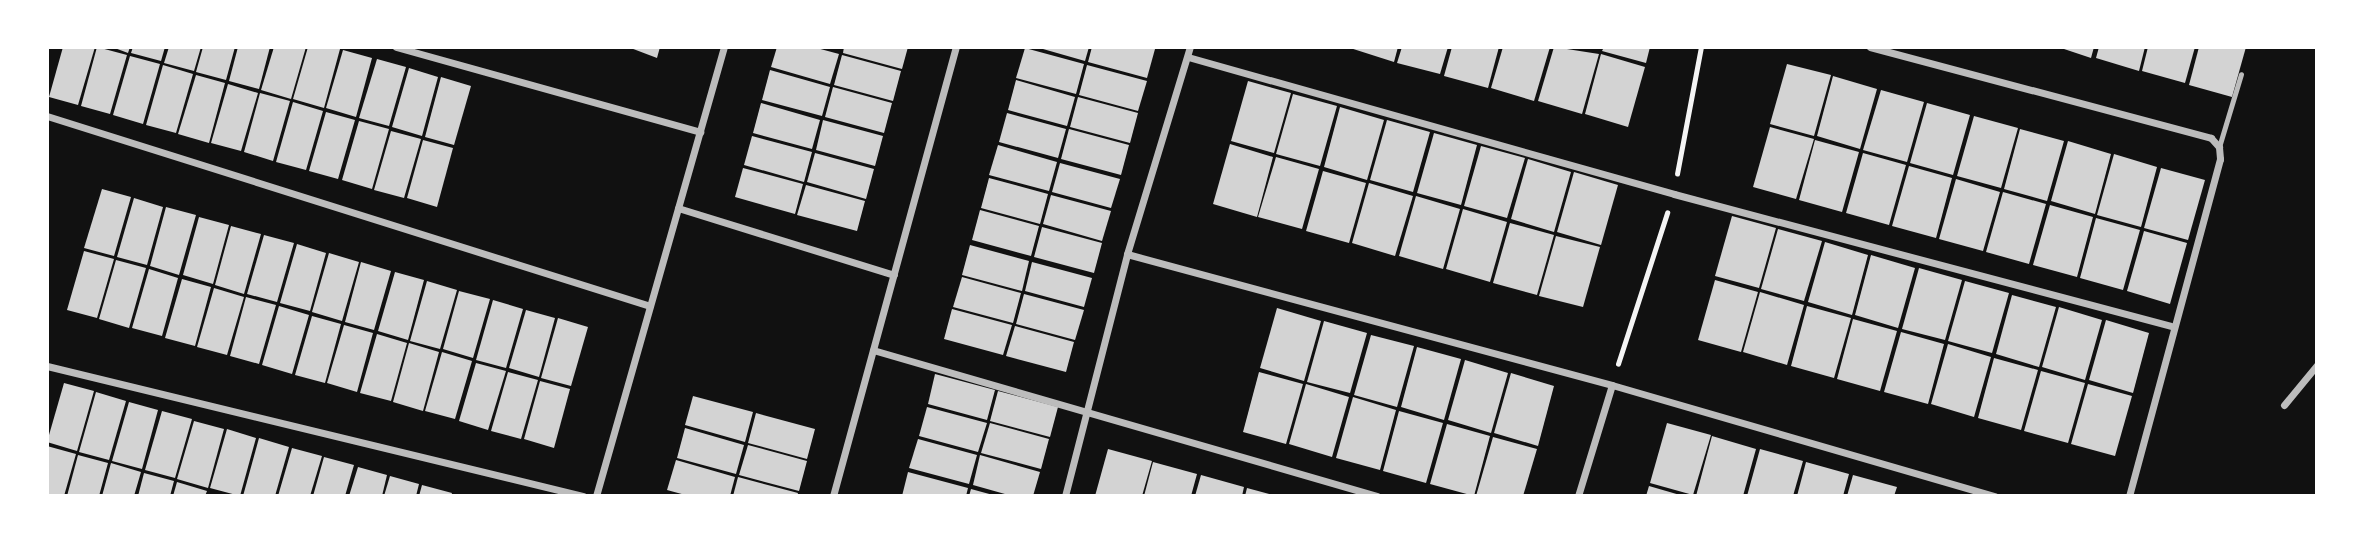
<!DOCTYPE html>
<html>
<head>
<meta charset="utf-8">
<style>
	body { margin:0 }
	#map { position:relative; width:2364px; height:543px; overflow:hidden; background:#111; font-family:Poppins,sans-serif }
	div>[style] { position:absolute }
	[style*='--x'] { left:calc(var(--x)*1px); top:calc(var(--y)*1px); width:calc(var(--w)*1px); rotate:calc(var(--a)*1deg) }
	.building>* { inset:0; background:#d3d3d3 }
	.path>* { height:4.5px; margin:-2.25px; padding:0 2.25px; transform-origin:2.25px; border-radius:2.25px; background:#f5f5f5 }
	.service>* { height:5px; margin:-2.5px; padding:0 2.5px; transform-origin:2.5px; border-radius:2.5px; background:#bcbcbc }
	.minor>* { height:7px; margin:-3.5px; padding:0 3.5px; transform-origin:3.5px; border-radius:3.5px; background:#bcbcbc }
	span { translate:-50% -50%; white-space:nowrap; text-align:center; line-height:1.15; -webkit-text-stroke:5px #fff; paint-order:stroke }
	.frame { position:absolute; inset:0; border:49px solid #fff; pointer-events:none }
</style>
</head>
<body>
<div id="map">
	<div class="building">
		<i style="clip-path:polygon(63px 47px,95px 47px,78px 105px,49px 97px)"></i>
		<i style="clip-path:polygon(97px 47px,127px 55px,110px 114px,81px 106px)"></i>
		<i style="clip-path:polygon(112px 47px,130px 47px,128px 53px)"></i>
		<i style="clip-path:polygon(133px 47px,165px 47px,161px 61px,131px 53px)"></i>
		<i style="clip-path:polygon(169px 47px,201px 47px,194px 71px,164px 63px)"></i>
		<i style="clip-path:polygon(203px 47px,235px 47px,226px 80px,196px 72px)"></i>
		<i style="clip-path:polygon(238px 47px,270px 47px,259px 89px,229px 81px)"></i>
		<i style="clip-path:polygon(274px 47px,306px 47px,291px 99px,261px 90px)"></i>
		<i style="clip-path:polygon(308px 47px,340px 49px,324px 108px,293px 99px)"></i>
		<i style="clip-path:polygon(628px 47px,660px 47px,657px 58px)"></i>
		<i style="clip-path:polygon(777px 47px,813px 47px,839px 54px,830px 84px,771px 67px)"></i>
		<i style="clip-path:polygon(844px 47px,908px 47px,902px 69px,843px 53px)"></i>
		<i style="clip-path:polygon(1036px 47px,1089px 47px,1085px 61px)"></i>
		<i style="clip-path:polygon(1092px 47px,1150px 47px,1155px 49px,1147px 78px,1088px 62px)"></i>
		<i style="clip-path:polygon(1347px 47px,1398px 47px,1394px 62px)"></i>
		<i style="clip-path:polygon(1402px 47px,1448px 47px,1440px 74px,1397px 63px)"></i>
		<i style="clip-path:polygon(1452px 47px,1499px 47px,1488px 88px,1444px 76px)"></i>
		<i style="clip-path:polygon(1503px 47px,1550px 47px,1534px 101px,1491px 88px)"></i>
		<i style="clip-path:polygon(1554px 47px,1599px 54px,1582px 114px,1538px 101px)"></i>
		<i style="clip-path:polygon(1604px 47px,1650px 47px,1646px 63px,1602px 51px)"></i>
		<i style="clip-path:polygon(2058px 47px,2094px 47px,2091px 58px)"></i>
		<i style="clip-path:polygon(2099px 47px,2145px 47px,2139px 71px,2096px 58px)"></i>
		<i style="clip-path:polygon(2148px 47px,2195px 47px,2185px 83px,2142px 71px)"></i>
		<i style="clip-path:polygon(2199px 47px,2246px 47px,2232px 97px,2189px 85px)"></i>
		<i style="clip-path:polygon(1025px 48px,1084px 64px,1076px 94px,1016px 78px)"></i>
		<i style="clip-path:polygon(343px 50px,372px 58px,356px 117px,326px 108px)"></i>
		<i style="clip-path:polygon(1601px 54px,1645px 67px,1628px 127px,1585px 114px)"></i>
		<i style="clip-path:polygon(842px 55px,901px 71px,893px 101px,834px 85px)"></i>
		<i style="clip-path:polygon(130px 56px,160px 64px,143px 124px,113px 115px)"></i>
		<i style="clip-path:polygon(377px 59px,406px 67px,389px 126px,359px 118px)"></i>
		<i style="clip-path:polygon(1787px 64px,1831px 75px,1814px 136px,1770px 124px)"></i>
		<i style="clip-path:polygon(163px 65px,193px 74px,176px 133px,146px 125px)"></i>
		<i style="clip-path:polygon(1087px 65px,1147px 81px,1138px 111px,1079px 95px)"></i>
		<i style="clip-path:polygon(409px 68px,438px 77px,422px 136px,392px 127px)"></i>
		<i style="clip-path:polygon(770px 70px,830px 87px,822px 116px,762px 100px)"></i>
		<i style="clip-path:polygon(196px 75px,225px 83px,209px 143px,178px 134px)"></i>
		<i style="clip-path:polygon(1833px 76px,1877px 89px,1860px 149px,1817px 136px)"></i>
		<i style="clip-path:polygon(441px 77px,471px 86px,454px 145px,425px 137px)"></i>
		<i style="clip-path:polygon(1016px 80px,1075px 97px,1067px 126px,1008px 110px)"></i>
		<i style="clip-path:polygon(1248px 81px,1291px 93px,1274px 153px,1231px 141px)"></i>
		<i style="clip-path:polygon(228px 84px,258px 93px,241px 151px,211px 143px)"></i>
		<i style="clip-path:polygon(833px 87px,892px 103px,884px 133px,825px 117px)"></i>
		<i style="clip-path:polygon(1881px 90px,1924px 102px,1907px 162px,1863px 150px)"></i>
		<i style="clip-path:polygon(260px 93px,290px 101px,273px 161px,244px 152px)"></i>
		<i style="clip-path:polygon(1293px 94px,1337px 106px,1320px 166px,1276px 154px)"></i>
		<i style="clip-path:polygon(1078px 97px,1138px 113px,1130px 143px,1070px 127px)"></i>
		<i style="clip-path:polygon(293px 102px,323px 111px,306px 170px,276px 162px)"></i>
		<i style="clip-path:polygon(761px 103px,820px 120px,812px 149px,753px 133px)"></i>
		<i style="clip-path:polygon(1927px 103px,1970px 115px,1953px 175px,1910px 163px)"></i>
		<i style="clip-path:polygon(1340px 107px,1384px 120px,1367px 180px,1324px 167px)"></i>
		<i style="clip-path:polygon(326px 112px,355px 120px,338px 179px,309px 171px)"></i>
		<i style="clip-path:polygon(1007px 113px,1066px 129px,1058px 158px,999px 142px)"></i>
		<i style="clip-path:polygon(1974px 116px,2018px 128px,2001px 188px,1957px 176px)"></i>
		<i style="clip-path:polygon(823px 120px,883px 136px,875px 166px,816px 150px)"></i>
		<i style="clip-path:polygon(1387px 120px,1430px 132px,1413px 192px,1370px 180px)"></i>
		<i style="clip-path:polygon(359px 121px,389px 129px,372px 189px,342px 180px)"></i>
		<i style="clip-path:polygon(1770px 127px,1814px 139px,1796px 199px,1753px 187px)"></i>
		<i style="clip-path:polygon(1069px 129px,1129px 145px,1121px 175px,1061px 159px)"></i>
		<i style="clip-path:polygon(2020px 129px,2064px 141px,2047px 201px,2004px 189px)"></i>
		<i style="clip-path:polygon(391px 131px,421px 139px,404px 198px,374px 190px)"></i>
		<i style="clip-path:polygon(1434px 133px,1477px 145px,1461px 205px,1417px 193px)"></i>
		<i style="clip-path:polygon(752px 136px,812px 152px,804px 182px,744px 165px)"></i>
		<i style="clip-path:polygon(423px 140px,453px 148px,437px 207px,407px 198px)"></i>
		<i style="clip-path:polygon(1815px 140px,1859px 152px,1842px 212px,1799px 200px)"></i>
		<i style="clip-path:polygon(2068px 141px,2111px 154px,2095px 214px,2051px 201px)"></i>
		<i style="clip-path:polygon(1230px 144px,1273px 157px,1257px 217px,1213px 204px)"></i>
		<i style="clip-path:polygon(998px 145px,1057px 162px,1049px 191px,989px 175px)"></i>
		<i style="clip-path:polygon(1481px 146px,1525px 158px,1507px 218px,1464px 206px)"></i>
		<i style="clip-path:polygon(815px 153px,874px 169px,866px 199px,807px 182px)"></i>
		<i style="clip-path:polygon(1863px 153px,1906px 165px,1889px 225px,1846px 213px)"></i>
		<i style="clip-path:polygon(2114px 154px,2157px 167px,2141px 227px,2097px 215px)"></i>
		<i style="clip-path:polygon(1276px 157px,1319px 169px,1302px 229px,1258px 217px)"></i>
		<i style="clip-path:polygon(1528px 159px,1571px 172px,1554px 232px,1511px 219px)"></i>
		<i style="clip-path:polygon(1060px 163px,1120px 179px,1111px 208px,1052px 192px)"></i>
		<i style="clip-path:polygon(1909px 166px,1952px 178px,1936px 238px,1892px 226px)"></i>
		<i style="clip-path:polygon(743px 168px,803px 184px,795px 214px,735px 197px)"></i>
		<i style="clip-path:polygon(2161px 168px,2205px 180px,2188px 240px,2144px 228px)"></i>
		<i style="clip-path:polygon(1323px 171px,1366px 183px,1349px 243px,1306px 231px)"></i>
		<i style="clip-path:polygon(1574px 172px,1618px 185px,1601px 245px,1557px 232px)"></i>
		<i style="clip-path:polygon(989px 178px,1048px 194px,1040px 224px,981px 208px)"></i>
		<i style="clip-path:polygon(1956px 179px,2000px 192px,1983px 251px,1939px 239px)"></i>
		<i style="clip-path:polygon(1369px 183px,1413px 196px,1395px 256px,1352px 243px)"></i>
		<i style="clip-path:polygon(806px 185px,865px 201px,857px 231px,797px 215px)"></i>
		<i style="clip-path:polygon(102px 189px,131px 197px,114px 256px,84px 248px)"></i>
		<i style="clip-path:polygon(2003px 192px,2046px 204px,2029px 264px,1986px 252px)"></i>
		<i style="clip-path:polygon(1051px 195px,1111px 211px,1102px 241px,1043px 224px)"></i>
		<i style="clip-path:polygon(1416px 196px,1460px 209px,1443px 269px,1399px 256px)"></i>
		<i style="clip-path:polygon(134px 198px,163px 207px,147px 265px,117px 257px)"></i>
		<i style="clip-path:polygon(2050px 205px,2093px 217px,2077px 277px,2033px 265px)"></i>
		<i style="clip-path:polygon(166px 207px,196px 215px,179px 275px,150px 266px)"></i>
		<i style="clip-path:polygon(1463px 209px,1507px 222px,1490px 282px,1446px 269px)"></i>
		<i style="clip-path:polygon(980px 210px,1039px 226px,1031px 256px,972px 240px)"></i>
		<i style="clip-path:polygon(1732px 216px,1776px 228px,1759px 288px,1715px 276px)"></i>
		<i style="clip-path:polygon(199px 217px,229px 225px,213px 284px,183px 275px)"></i>
		<i style="clip-path:polygon(2096px 218px,2140px 230px,2123px 290px,2080px 278px)"></i>
		<i style="clip-path:polygon(1510px 223px,1554px 235px,1537px 295px,1493px 283px)"></i>
		<i style="clip-path:polygon(231px 226px,261px 234px,244px 294px,215px 285px)"></i>
		<i style="clip-path:polygon(1042px 227px,1102px 243px,1094px 273px,1034px 257px)"></i>
		<i style="clip-path:polygon(1778px 229px,1822px 241px,1804px 301px,1761px 289px)"></i>
		<i style="clip-path:polygon(2144px 231px,2187px 243px,2170px 304px,2127px 291px)"></i>
		<i style="clip-path:polygon(264px 235px,294px 243px,277px 302px,247px 294px)"></i>
		<i style="clip-path:polygon(1556px 236px,1600px 247px,1583px 307px,1539px 296px)"></i>
		<i style="clip-path:polygon(1825px 242px,1868px 255px,1852px 315px,1808px 302px)"></i>
		<i style="clip-path:polygon(297px 244px,326px 253px,310px 311px,280px 303px)"></i>
		<i style="clip-path:polygon(970px 245px,1029px 261px,1022px 291px,962px 275px)"></i>
		<i style="clip-path:polygon(84px 251px,114px 259px,97px 318px,67px 310px)"></i>
		<i style="clip-path:polygon(329px 253px,359px 262px,342px 321px,312px 312px)"></i>
		<i style="clip-path:polygon(1871px 255px,1915px 268px,1898px 328px,1855px 315px)"></i>
		<i style="clip-path:polygon(116px 260px,146px 268px,129px 328px,99px 319px)"></i>
		<i style="clip-path:polygon(361px 262px,391px 271px,374px 330px,345px 322px)"></i>
		<i style="clip-path:polygon(1032px 262px,1092px 278px,1084px 307px,1025px 291px)"></i>
		<i style="clip-path:polygon(1919px 268px,1962px 280px,1945px 340px,1902px 329px)"></i>
		<i style="clip-path:polygon(149px 269px,178px 278px,162px 336px,132px 328px)"></i>
		<i style="clip-path:polygon(395px 272px,424px 280px,408px 340px,378px 331px)"></i>
		<i style="clip-path:polygon(962px 277px,1021px 293px,1013px 323px,953px 307px)"></i>
		<i style="clip-path:polygon(182px 279px,211px 287px,195px 346px,165px 338px)"></i>
		<i style="clip-path:polygon(1715px 280px,1758px 292px,1741px 352px,1698px 340px)"></i>
		<i style="clip-path:polygon(427px 281px,457px 290px,440px 349px,410px 341px)"></i>
		<i style="clip-path:polygon(1965px 281px,2009px 293px,1992px 353px,1948px 341px)"></i>
		<i style="clip-path:polygon(214px 288px,244px 297px,227px 355px,197px 347px)"></i>
		<i style="clip-path:polygon(459px 291px,490px 299px,473px 358px,443px 349px)"></i>
		<i style="clip-path:polygon(1760px 292px,1804px 305px,1787px 365px,1743px 352px)"></i>
		<i style="clip-path:polygon(1024px 294px,1084px 310px,1075px 340px,1016px 324px)"></i>
		<i style="clip-path:polygon(2012px 295px,2056px 307px,2039px 367px,1996px 354px)"></i>
		<i style="clip-path:polygon(246px 297px,276px 305px,259px 364px,230px 356px)"></i>
		<i style="clip-path:polygon(493px 300px,523px 309px,506px 368px,476px 360px)"></i>
		<i style="clip-path:polygon(279px 306px,309px 315px,292px 374px,262px 365px)"></i>
		<i style="clip-path:polygon(1807px 306px,1851px 318px,1834px 378px,1791px 366px)"></i>
		<i style="clip-path:polygon(2059px 307px,2102px 320px,2085px 380px,2042px 367px)"></i>
		<i style="clip-path:polygon(1277px 308px,1321px 321px,1304px 381px,1260px 368px)"></i>
		<i style="clip-path:polygon(952px 309px,1012px 325px,1003px 355px,944px 339px)"></i>
		<i style="clip-path:polygon(526px 310px,555px 318px,539px 377px,509px 368px)"></i>
		<i style="clip-path:polygon(312px 316px,341px 324px,325px 383px,295px 375px)"></i>
		<i style="clip-path:polygon(558px 318px,588px 327px,571px 386px,541px 378px)"></i>
		<i style="clip-path:polygon(1853px 319px,1897px 331px,1880px 391px,1837px 379px)"></i>
		<i style="clip-path:polygon(2106px 320px,2149px 333px,2133px 393px,2089px 380px)"></i>
		<i style="clip-path:polygon(1324px 321px,1367px 333px,1350px 393px,1307px 382px)"></i>
		<i style="clip-path:polygon(344px 325px,373px 333px,357px 392px,327px 383px)"></i>
		<i style="clip-path:polygon(1015px 326px,1074px 342px,1066px 372px,1006px 356px)"></i>
		<i style="clip-path:polygon(1901px 332px,1944px 344px,1928px 404px,1884px 392px)"></i>
		<i style="clip-path:polygon(377px 334px,407px 343px,391px 401px,360px 393px)"></i>
		<i style="clip-path:polygon(1371px 335px,1414px 346px,1397px 407px,1354px 395px)"></i>
		<i style="clip-path:polygon(409px 343px,439px 352px,423px 411px,393px 402px)"></i>
		<i style="clip-path:polygon(1948px 344px,1991px 357px,1974px 417px,1931px 404px)"></i>
		<i style="clip-path:polygon(1417px 347px,1461px 359px,1444px 420px,1401px 407px)"></i>
		<i style="clip-path:polygon(442px 352px,472px 361px,455px 419px,425px 411px)"></i>
		<i style="clip-path:polygon(1994px 358px,2038px 370px,2021px 430px,1978px 418px)"></i>
		<i style="clip-path:polygon(1465px 360px,1508px 373px,1491px 433px,1448px 420px)"></i>
		<i style="clip-path:polygon(476px 363px,506px 371px,488px 430px,459px 421px)"></i>
		<i style="clip-path:polygon(2041px 371px,2085px 383px,2068px 443px,2024px 431px)"></i>
		<i style="clip-path:polygon(508px 372px,538px 380px,521px 439px,491px 431px)"></i>
		<i style="clip-path:polygon(1259px 372px,1303px 384px,1286px 444px,1243px 432px)"></i>
		<i style="clip-path:polygon(1511px 373px,1554px 386px,1538px 446px,1494px 433px)"></i>
		<i style="clip-path:polygon(935px 374px,995px 390px,987px 420px,928px 404px)"></i>
		<i style="clip-path:polygon(540px 381px,570px 389px,554px 448px,524px 439px)"></i>
		<i style="clip-path:polygon(64px 383px,94px 391px,77px 451px,47px 442px)"></i>
		<i style="clip-path:polygon(1306px 384px,1349px 397px,1332px 457px,1289px 444px)"></i>
		<i style="clip-path:polygon(2088px 384px,2132px 396px,2115px 456px,2071px 444px)"></i>
		<i style="clip-path:polygon(998px 391px,1058px 407px,1050px 437px,990px 421px)"></i>
		<i style="clip-path:polygon(96px 392px,126px 401px,109px 460px,79px 452px)"></i>
		<i style="clip-path:polygon(693px 396px,753px 412px,745px 442px,685px 425px)"></i>
		<i style="clip-path:polygon(1353px 397px,1396px 410px,1380px 470px,1336px 458px)"></i>
		<i style="clip-path:polygon(129px 402px,158px 410px,142px 469px,112px 461px)"></i>
		<i style="clip-path:polygon(927px 407px,987px 423px,978px 452px,919px 436px)"></i>
		<i style="clip-path:polygon(162px 411px,192px 419px,175px 478px,145px 470px)"></i>
		<i style="clip-path:polygon(1399px 411px,1443px 423px,1426px 483px,1383px 471px)"></i>
		<i style="clip-path:polygon(756px 413px,815px 429px,807px 459px,748px 443px)"></i>
		<i style="clip-path:polygon(194px 421px,224px 429px,208px 488px,177px 479px)"></i>
		<i style="clip-path:polygon(990px 423px,1049px 439px,1041px 469px,981px 453px)"></i>
		<i style="clip-path:polygon(1667px 423px,1711px 435px,1693px 495px,1650px 483px)"></i>
		<i style="clip-path:polygon(1447px 424px,1490px 436px,1474px 496px,1430px 484px)"></i>
		<i style="clip-path:polygon(685px 428px,744px 445px,736px 474px,677px 458px)"></i>
		<i style="clip-path:polygon(227px 429px,256px 438px,240px 496px,210px 488px)"></i>
		<i style="clip-path:polygon(1712px 436px,1756px 449px,1743px 496px,1696px 496px)"></i>
		<i style="clip-path:polygon(1493px 437px,1537px 449px,1523px 496px,1476px 496px)"></i>
		<i style="clip-path:polygon(259px 438px,289px 447px,275px 496px,243px 496px)"></i>
		<i style="clip-path:polygon(918px 439px,977px 455px,969px 484px,909px 468px)"></i>
		<i style="clip-path:polygon(748px 445px,807px 461px,799px 491px,739px 475px)"></i>
		<i style="clip-path:polygon(47px 446px,76px 454px,64px 496px,47px 496px)"></i>
		<i style="clip-path:polygon(292px 448px,322px 456px,310px 496px,278px 496px)"></i>
		<i style="clip-path:polygon(1108px 449px,1152px 461px,1142px 496px,1095px 496px)"></i>
		<i style="clip-path:polygon(1760px 449px,1803px 461px,1793px 496px,1747px 496px)"></i>
		<i style="clip-path:polygon(78px 455px,108px 463px,99px 496px,67px 496px)"></i>
		<i style="clip-path:polygon(980px 455px,1040px 472px,1033px 496px,1012px 496px,973px 485px)"></i>
		<i style="clip-path:polygon(324px 457px,354px 465px,345px 496px,313px 496px)"></i>
		<i style="clip-path:polygon(676px 460px,735px 477px,730px 496px,689px 496px,667px 490px)"></i>
		<i style="clip-path:polygon(1153px 462px,1197px 474px,1191px 496px,1144px 496px)"></i>
		<i style="clip-path:polygon(1806px 462px,1849px 474px,1843px 496px,1797px 496px)"></i>
		<i style="clip-path:polygon(111px 463px,141px 472px,134px 496px,102px 496px)"></i>
		<i style="clip-path:polygon(358px 467px,387px 475px,382px 496px,349px 496px)"></i>
		<i style="clip-path:polygon(908px 472px,968px 488px,966px 496px,902px 496px)"></i>
		<i style="clip-path:polygon(144px 473px,174px 481px,170px 496px,138px 496px)"></i>
		<i style="clip-path:polygon(1201px 475px,1244px 487px,1242px 496px,1195px 496px)"></i>
		<i style="clip-path:polygon(1853px 475px,1897px 487px,1894px 496px,1847px 496px)"></i>
		<i style="clip-path:polygon(390px 476px,419px 484px,416px 496px,384px 496px)"></i>
		<i style="clip-path:polygon(738px 477px,798px 493px,797px 496px,733px 496px)"></i>
		<i style="clip-path:polygon(177px 482px,207px 491px,205px 496px,173px 496px)"></i>
		<i style="clip-path:polygon(422px 485px,452px 493px,451px 496px,419px 496px)"></i>
		<i style="clip-path:polygon(1649px 486px,1680px 495px,1680px 496px,1646px 496px)"></i>
		<i style="clip-path:polygon(1247px 488px,1273px 495px,1273px 496px,1245px 496px)"></i>
		<i style="clip-path:polygon(971px 489px,993px 495px,993px 496px,969px 496px)"></i>
	</div>
	<div class="path">
		<i style="--x:1677;--y:174;--w:129;--a:-79.3"></i>
		<i style="--x:1618;--y:364;--w:159;--a:-72"></i>
	</div>
	<div class="service">
		<i style="--x:2219;--y:147;--w:76;--a:-73.2"></i>
	</div>
	<div class="minor">
		<i style="--x:396;--y:47;--w:316;--a:15.6"></i>
		<i style="--x:1870;--y:47;--w:353;--a:14.9"></i>
		<i style="--x:2211;--y:138;--w:12;--a:48"></i>
		<i style="--x:2219;--y:147;--w:12;--a:85"></i>
		<i style="--x:2220;--y:159;--w:349;--a:105.1"></i>
		<i style="--x:1188;--y:57;--w:505;--a:15.74"></i>
		<i style="--x:1674;--y:194;--w:514;--a:14.87"></i>
		<i style="--x:47;--y:116;--w:632;--a:17.49"></i>
		<i style="--x:678;--y:208;--w:226;--a:17.2"></i>
		<i style="--x:1127;--y:254;--w:502;--a:15.12"></i>
		<i style="--x:1612;--y:385;--w:399;--a:16.2"></i>
		<i style="--x:873;--y:350;--w:525;--a:16.16"></i>
		<i style="--x:47;--y:366;--w:552;--a:13.63"></i>
		<i style="--x:2284;--y:405;--w:52;--a:-50.5"></i>
		<i style="--x:596;--y:496;--w:467;--a:-74.1"></i>
		<i style="--x:833;--y:496;--w:466;--a:-74.7"></i>
		<i style="--x:1065;--y:496;--w:250;--a:-75.6"></i>
		<i style="--x:1127;--y:254;--w:216;--a:-73.1"></i>
		<i style="--x:1578;--y:496;--w:116;--a:-73"></i>
	</div>
	<div class="frame"></div>
</div>
</body>
</html>
